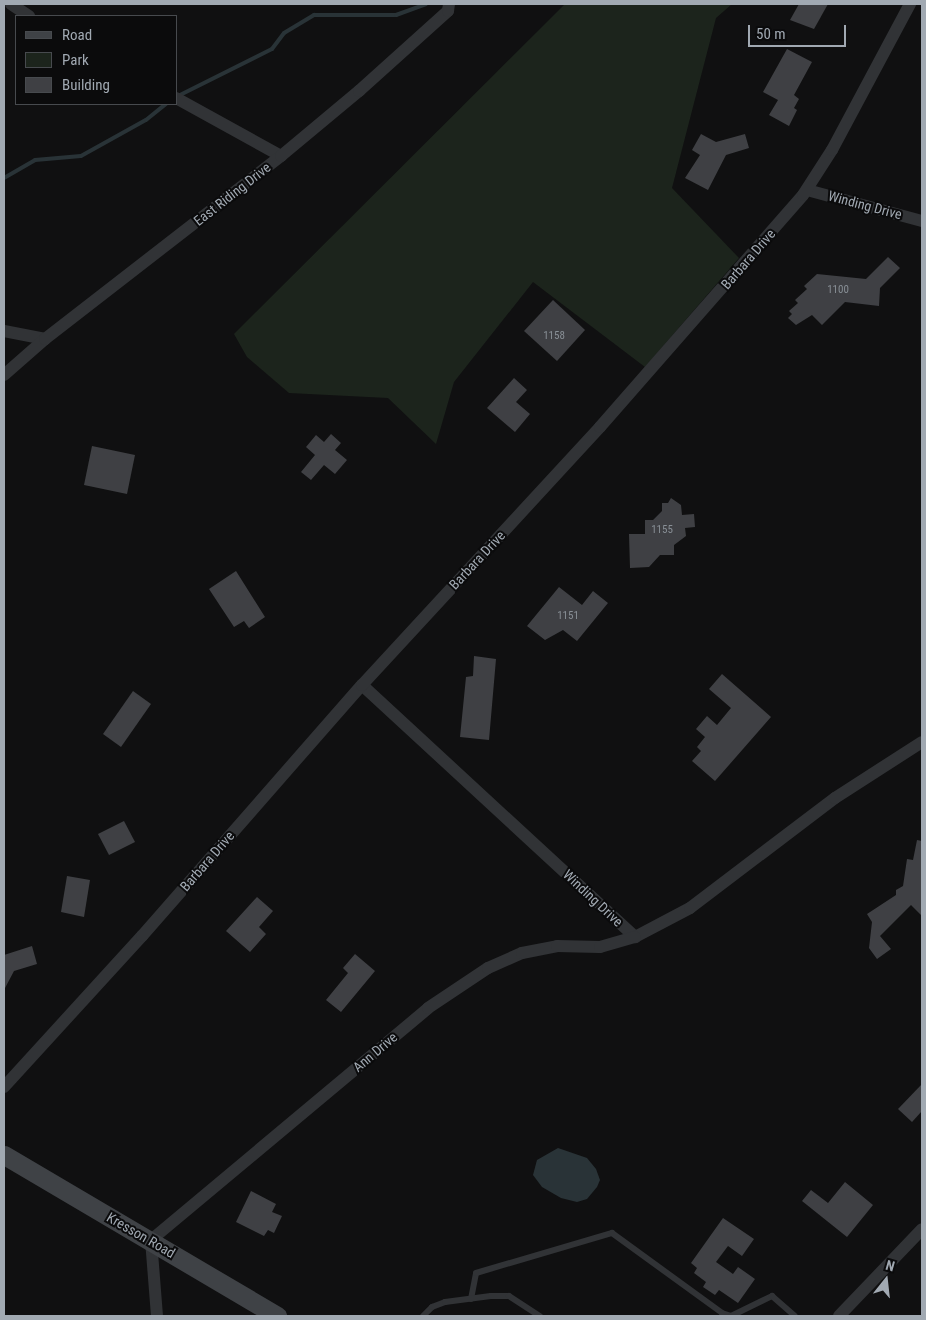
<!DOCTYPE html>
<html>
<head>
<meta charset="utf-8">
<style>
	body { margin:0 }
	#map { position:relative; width:926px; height:1320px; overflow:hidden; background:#101011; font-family:"Roboto Condensed",sans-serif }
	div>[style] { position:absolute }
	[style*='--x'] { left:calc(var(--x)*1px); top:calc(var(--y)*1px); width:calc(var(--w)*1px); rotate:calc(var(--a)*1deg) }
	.green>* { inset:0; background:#1c241c }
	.water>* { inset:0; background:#293337 }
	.stream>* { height:4px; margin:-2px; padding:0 2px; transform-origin:2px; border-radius:2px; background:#293337 }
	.building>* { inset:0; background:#3f4044 }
	.lane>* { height:6px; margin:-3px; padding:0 3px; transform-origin:3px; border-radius:3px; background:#313336 }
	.street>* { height:12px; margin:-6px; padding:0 6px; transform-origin:6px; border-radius:6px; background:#313336 }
	.secondary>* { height:19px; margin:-9.5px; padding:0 9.5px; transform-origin:9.5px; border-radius:9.5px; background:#3f4246 }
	span { translate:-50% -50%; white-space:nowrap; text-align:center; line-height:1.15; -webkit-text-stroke:4px #0b0b0c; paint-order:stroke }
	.number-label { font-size:11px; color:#888f96 }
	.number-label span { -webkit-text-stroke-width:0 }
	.street-label { font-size:14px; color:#a1a9b2 }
	.frame { position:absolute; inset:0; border:5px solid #a1a9b2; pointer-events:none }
	.legend { position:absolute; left:15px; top:15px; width:162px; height:90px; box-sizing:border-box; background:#0b0b0c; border:1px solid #474a4e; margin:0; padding:6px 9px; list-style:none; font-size:15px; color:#a1a9b2 }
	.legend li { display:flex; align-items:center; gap:10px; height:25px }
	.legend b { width:25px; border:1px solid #474a4e }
	.north { position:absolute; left:861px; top:1255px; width:50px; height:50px; -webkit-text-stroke:4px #0b0b0c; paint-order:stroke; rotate:16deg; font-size:14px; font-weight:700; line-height:20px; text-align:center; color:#a1a9b2 }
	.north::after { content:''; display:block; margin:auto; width:18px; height:22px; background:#a1a9b2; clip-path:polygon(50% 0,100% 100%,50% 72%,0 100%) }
	.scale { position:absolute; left:748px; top:25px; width:98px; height:22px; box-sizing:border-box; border:2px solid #a1a9b2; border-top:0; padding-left:6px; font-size:15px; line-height:18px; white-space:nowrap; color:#a1a9b2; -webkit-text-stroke:4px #0b0b0c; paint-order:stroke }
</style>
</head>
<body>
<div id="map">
	<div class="green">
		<i style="clip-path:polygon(565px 4px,732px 4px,716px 18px,672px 188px,739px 258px,645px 367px,533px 282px,454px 382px,436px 444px,388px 398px,289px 393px,247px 357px,234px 334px)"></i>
	</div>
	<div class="water">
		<i style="clip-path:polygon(558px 1148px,587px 1158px,596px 1169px,600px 1180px,597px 1187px,587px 1199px,577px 1202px,561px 1198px,542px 1187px,533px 1175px,537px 1160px)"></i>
	</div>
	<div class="stream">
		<i style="--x:178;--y:96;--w:105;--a:-26.6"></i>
		<i style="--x:272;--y:49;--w:20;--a:-53"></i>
		<i style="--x:284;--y:33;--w:35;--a:-31"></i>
		<i style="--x:314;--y:15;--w:82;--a:0"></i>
		<i style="--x:396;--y:15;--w:32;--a:-20"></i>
		<i style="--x:4;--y:178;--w:36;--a:-30"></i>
		<i style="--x:35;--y:160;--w:46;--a:-5"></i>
		<i style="--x:81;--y:156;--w:74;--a:-29"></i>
		<i style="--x:146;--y:120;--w:26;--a:-39"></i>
	</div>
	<div class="building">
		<i style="clip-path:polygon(799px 4px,828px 4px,814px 29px,790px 20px)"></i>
		<i style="clip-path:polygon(787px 49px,812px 62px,794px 95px,799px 99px,794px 108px,797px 110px,789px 126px,769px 115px,778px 100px,763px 92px)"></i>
		<i style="clip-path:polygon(701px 134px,716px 142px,745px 134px,749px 148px,726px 155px,708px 190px,685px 178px,700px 155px,692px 150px)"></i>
		<i style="clip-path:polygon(888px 257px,900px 268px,880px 288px,879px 306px,845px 302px,822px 325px,812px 315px,796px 325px,788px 318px,792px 314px,789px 311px,798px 303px,795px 300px,807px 289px,804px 286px,817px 274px,866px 279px)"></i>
		<i style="clip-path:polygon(553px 300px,585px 330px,557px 361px,524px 331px)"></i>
		<i style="clip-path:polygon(514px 378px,527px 390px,516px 402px,530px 414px,515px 432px,487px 408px)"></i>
		<i style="clip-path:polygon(331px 434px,341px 443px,335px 450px,347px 460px,335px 474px,324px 465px,311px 480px,301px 472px,315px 455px,306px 447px,316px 435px,324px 442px)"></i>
		<i style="clip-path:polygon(92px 446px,135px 455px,127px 494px,84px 485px)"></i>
		<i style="clip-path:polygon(671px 498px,681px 505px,682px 515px,694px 514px,695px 527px,685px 528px,686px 536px,674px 545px,674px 555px,660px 555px,649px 567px,630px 568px,629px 534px,645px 534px,645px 520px,653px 520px,662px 511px,662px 503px,668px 503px)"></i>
		<i style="clip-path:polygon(236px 571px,265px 617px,249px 628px,244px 621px,234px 627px,209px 589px)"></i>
		<i style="clip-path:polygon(559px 587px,582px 605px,593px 591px,608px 603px,577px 641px,563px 630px,545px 640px,527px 626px)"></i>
		<i style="clip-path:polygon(474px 656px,496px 659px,489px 740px,460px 737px,466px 677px,473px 676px)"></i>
		<i style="clip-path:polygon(722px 674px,771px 717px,715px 781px,692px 761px,701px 751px,697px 747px,705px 737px,696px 729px,707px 716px,717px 725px,731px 708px,709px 689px)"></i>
		<i style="clip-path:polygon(133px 691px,151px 704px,121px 747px,103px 734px)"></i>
		<i style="clip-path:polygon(124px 821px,135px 842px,109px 855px,98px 834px)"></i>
		<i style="clip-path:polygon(917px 840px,922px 841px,922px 916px,911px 905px,880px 936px,891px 949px,877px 959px,869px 948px,872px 922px,867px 914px,896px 895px,896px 890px,903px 886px,907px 859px,913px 860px)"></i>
		<i style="clip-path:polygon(67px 876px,90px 880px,84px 917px,61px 912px)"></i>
		<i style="clip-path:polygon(257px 897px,273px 911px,259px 927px,266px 934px,250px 952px,226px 931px)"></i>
		<i style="clip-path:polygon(32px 946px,37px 964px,14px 971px,4px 990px,4px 955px)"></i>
		<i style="clip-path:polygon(355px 954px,375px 971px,341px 1012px,326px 1000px,348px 973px,343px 968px)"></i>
		<i style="clip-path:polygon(922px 1084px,922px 1111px,912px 1122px,898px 1109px)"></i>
		<i style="clip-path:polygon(845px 1182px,873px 1205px,847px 1237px,802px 1201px,811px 1190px,828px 1203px)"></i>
		<i style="clip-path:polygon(251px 1191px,276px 1204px,272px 1212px,282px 1216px,274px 1233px,268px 1230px,264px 1236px,236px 1222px)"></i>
		<i style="clip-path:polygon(723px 1218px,754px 1239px,742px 1256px,728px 1246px,716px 1262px,733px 1274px,738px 1267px,755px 1279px,738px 1303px,719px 1290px,715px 1295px,703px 1287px,706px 1282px,694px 1273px,697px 1268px,691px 1263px)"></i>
	</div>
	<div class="lane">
		<i style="--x:471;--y:1299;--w:26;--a:-79"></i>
		<i style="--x:476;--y:1273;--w:142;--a:-16.4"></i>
		<i style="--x:612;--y:1233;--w:136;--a:36"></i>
		<i style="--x:722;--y:1313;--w:9;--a:18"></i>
		<i style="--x:423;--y:1316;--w:13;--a:-45"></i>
		<i style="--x:432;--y:1307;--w:14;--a:-21"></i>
		<i style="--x:445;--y:1302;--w:46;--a:-7.4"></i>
		<i style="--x:491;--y:1296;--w:18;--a:0"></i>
		<i style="--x:509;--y:1296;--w:37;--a:33"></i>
		<i style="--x:731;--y:1316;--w:46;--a:-26"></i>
		<i style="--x:772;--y:1296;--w:30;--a:41"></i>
	</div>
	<div class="street">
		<i style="--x:11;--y:4;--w:22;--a:34"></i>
		<i style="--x:176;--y:98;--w:120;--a:28.9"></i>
		<i style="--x:807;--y:190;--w:119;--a:15.1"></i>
		<i style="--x:4;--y:331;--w:42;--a:11"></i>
		<i style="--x:4;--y:375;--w:55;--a:-41.3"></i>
		<i style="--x:45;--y:339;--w:299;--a:-37.8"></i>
		<i style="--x:281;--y:156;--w:102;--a:-39.8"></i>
		<i style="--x:359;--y:91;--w:120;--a:-42"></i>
		<i style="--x:448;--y:11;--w:7;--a:-82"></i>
		<i style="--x:362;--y:685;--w:372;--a:42.7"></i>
		<i style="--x:635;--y:937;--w:62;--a:-27.8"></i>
		<i style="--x:690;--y:908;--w:182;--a:-37.2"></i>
		<i style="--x:835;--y:798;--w:103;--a:-32.8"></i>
		<i style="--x:4;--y:1087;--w:205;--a:-47.6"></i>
		<i style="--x:142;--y:936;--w:334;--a:-48.8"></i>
		<i style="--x:362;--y:685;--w:351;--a:-47.3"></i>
		<i style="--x:600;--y:427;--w:308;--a:-48.8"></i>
		<i style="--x:803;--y:195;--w:54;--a:-57.2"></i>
		<i style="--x:832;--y:150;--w:166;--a:-61.9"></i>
		<i style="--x:157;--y:1316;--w:76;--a:-94.5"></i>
		<i style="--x:151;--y:1240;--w:361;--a:-39.9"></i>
		<i style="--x:428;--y:1008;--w:72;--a:-33.7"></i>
		<i style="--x:488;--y:968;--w:37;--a:-24"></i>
		<i style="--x:522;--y:953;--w:36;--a:-11"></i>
		<i style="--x:557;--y:946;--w:43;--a:1.3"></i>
		<i style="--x:600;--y:947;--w:36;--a:-16"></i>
		<i style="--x:839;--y:1316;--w:120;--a:-46.3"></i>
	</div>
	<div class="secondary">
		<i style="--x:4;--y:1155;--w:317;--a:30.5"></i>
	</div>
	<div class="number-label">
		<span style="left:838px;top:290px">1100</span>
		<span style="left:554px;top:336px">1158</span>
		<span style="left:662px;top:530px">1155</span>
		<span style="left:568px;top:616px">1151</span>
	</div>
	<div class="street-label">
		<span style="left:232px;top:194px;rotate:-38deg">East Riding Drive</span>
		<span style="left:865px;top:205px;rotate:15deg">Winding Drive</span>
		<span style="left:748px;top:259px;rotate:-49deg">Barbara Drive</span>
		<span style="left:477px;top:560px;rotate:-47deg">Barbara Drive</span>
		<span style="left:207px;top:861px;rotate:-49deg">Barbara Drive</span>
		<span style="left:593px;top:898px;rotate:43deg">Winding Drive</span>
		<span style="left:375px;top:1052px;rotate:-40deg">Ann Drive</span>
		<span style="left:141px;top:1235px;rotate:30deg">Kresson Road</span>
	</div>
	<div class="frame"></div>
	<ul class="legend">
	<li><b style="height:6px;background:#3f4246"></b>Road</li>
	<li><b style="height:14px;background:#1c241c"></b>Park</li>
	<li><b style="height:14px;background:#3f4044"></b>Building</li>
	</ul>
	<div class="north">N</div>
	<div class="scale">50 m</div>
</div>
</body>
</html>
